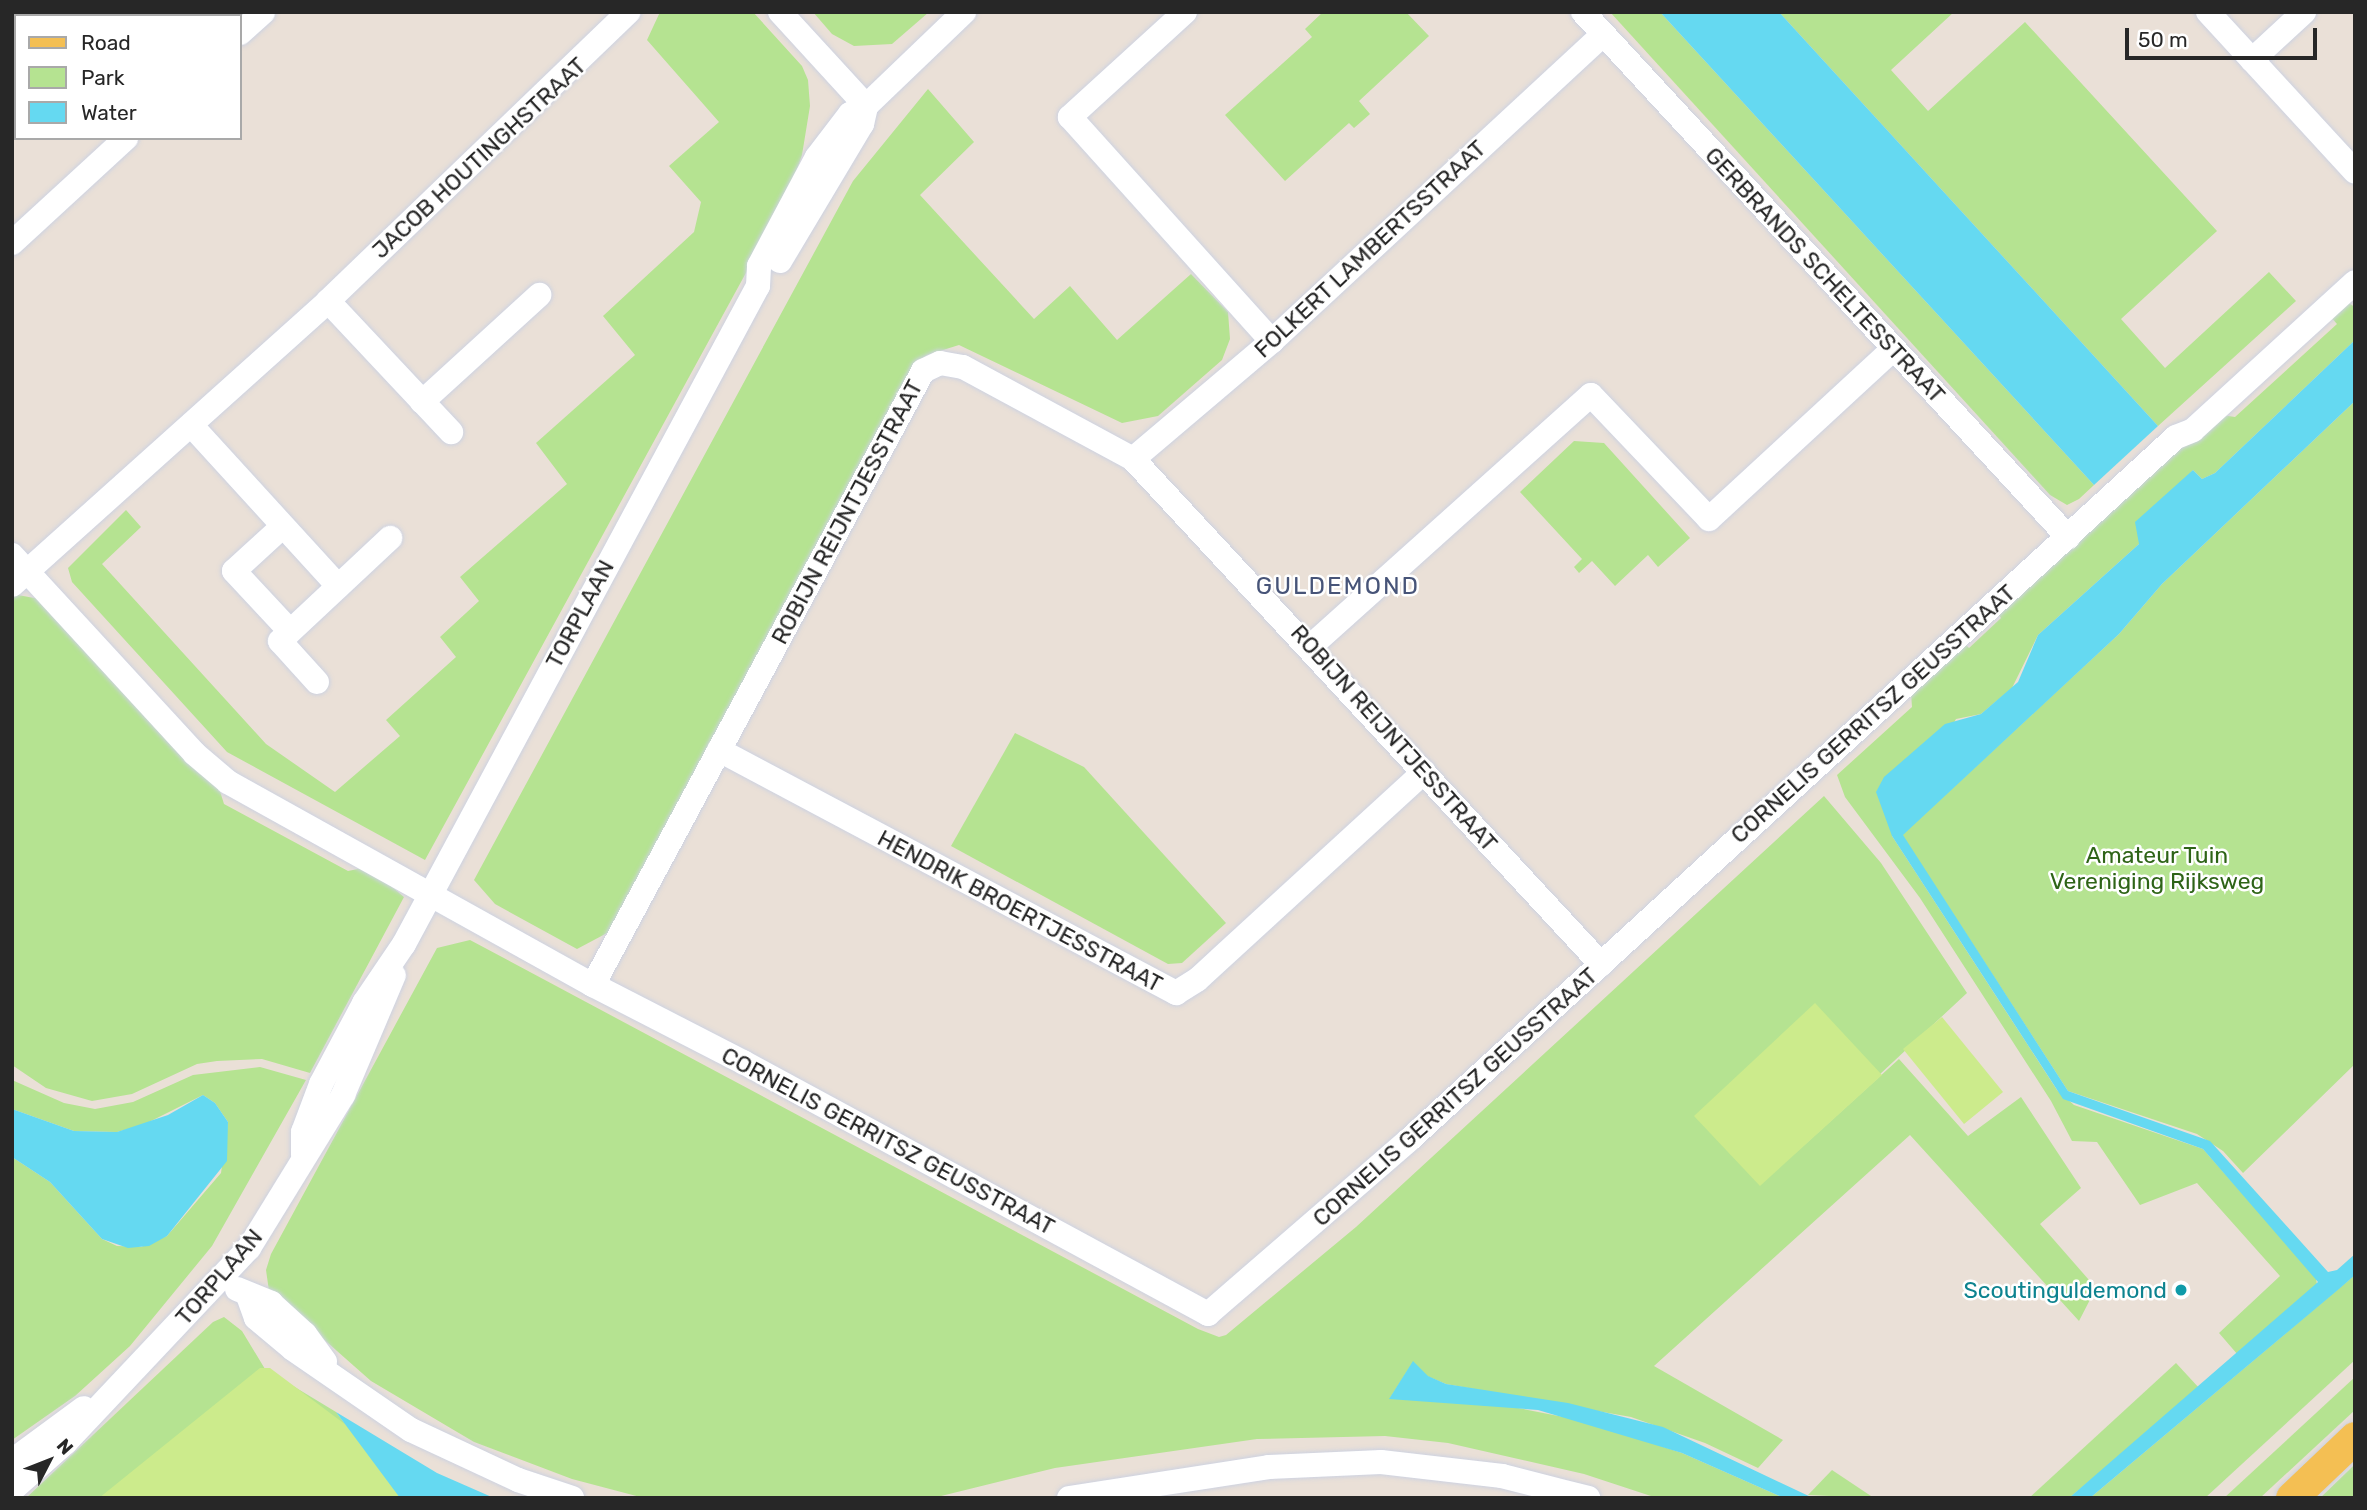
<!DOCTYPE html>
<html>
<head>
<meta charset="utf-8">
<style>
	body { margin:0 }
	#map { position:relative; width:2367px; height:1510px; overflow:hidden; background:#eae0d7; font-family:Rubik,sans-serif }
	div>[style] { position:absolute }
	[style*='--x'] { left:calc(var(--x)*1px); top:calc(var(--y)*1px); width:calc(var(--w)*1px); rotate:calc(var(--a)*1deg) }
	.green>* { inset:0; background:#b5e391 }
	.pitch>* { inset:0; background:#cceb8c }
	.water>* { inset:0; background:#65d9f1 }
	.roads { filter:drop-shadow(0 0 2px #cdd2e1) drop-shadow(0 0 2px #cdd2e1) }
	.minor>* { height:24px; margin:-12px; padding:0 12px; transform-origin:12px; border-radius:12px; background:#fff }
	.major>* { height:32px; margin:-16px; padding:0 16px; transform-origin:16px; border-radius:16px; background:#f4bf53 }
	.dots>* { width:19px; height:19px; translate:-50% -50%; box-sizing:border-box; border:4px solid #fff; border-radius:50% }
	span { translate:-50% -50%; white-space:nowrap; text-align:center; line-height:1.15; -webkit-text-stroke:5px #fff; paint-order:stroke }
	.street-label { font-size:23px; color:#272727 }
	.park-label { font-size:23px; color:#2e6417 }
	.culture-label { font-size:23px; color:#0d838f }
	.right { translate:-100% -50%; text-align:right }
	.neighbourhood-label { font-size:24px; color:#475478; letter-spacing:2px }
	.frame { position:absolute; inset:0; border:14px solid #272727; pointer-events:none }
	.legend { position:absolute; left:14px; top:14px; width:228px; height:126px; box-sizing:border-box; background:#fff; border:2px solid #a9a9a9; margin:0; padding:9px 12px; list-style:none; font-size:21px; color:#272727 }
	.legend li { display:flex; align-items:center; gap:14px; height:35px }
	.legend b { width:35px; border:2px solid #a9a9a9 }
	.north { position:absolute; left:14px; top:1426px; width:70px; height:70px; -webkit-text-stroke:5px #fff; paint-order:stroke; rotate:48deg; font-size:19px; font-weight:700; line-height:28px; text-align:center; color:#272727 }
	.north::after { content:''; display:block; margin:auto; width:24px; height:32px; background:#272727; clip-path:polygon(50% 0,100% 100%,50% 72%,0 100%) }
	.scale { position:absolute; left:2125px; top:28px; width:192px; height:32px; box-sizing:border-box; border:4px solid #272727; border-top:0; padding-left:9px; font-size:21px; line-height:24px; white-space:nowrap; color:#272727; -webkit-text-stroke:5px #fff; paint-order:stroke }
</style>
</head>
<body>
<div id="map">
	<div class="green">
		<i style="clip-path:polygon(660px 12px,753px 12px,802px 66px,808px 80px,810px 106px,802px 155px,788px 196px,425px 860px,227px 752px,72px 582px,68px 568px,126px 510px,141px 527px,102px 564px,266px 744px,335px 792px,400px 736px,386px 720px,456px 657px,440px 637px,479px 601px,460px 577px,567px 484px,536px 443px,635px 355px,603px 316px,694px 232px,701px 202px,669px 166px,719px 122px,647px 40px)"></i>
		<i style="clip-path:polygon(813px 12px,929px 12px,892px 44px,854px 46px,832px 34px)"></i>
		<i style="clip-path:polygon(1323px 12px,1406px 12px,1429px 36px,1359px 101px,1370px 114px,1354px 128px,1349px 123px,1285px 181px,1225px 115px,1312px 37px,1305px 29px)"></i>
		<i style="clip-path:polygon(1610px 12px,1660px 12px,2094px 485px,2079px 499px,2067px 505px,2050px 495px)"></i>
		<i style="clip-path:polygon(1779px 12px,1954px 12px,1891px 70px,1928px 111px,2025px 22px,2217px 231px,2121px 319px,2165px 368px,2269px 272px,2296px 301px,2158px 426px)"></i>
		<i style="clip-path:polygon(928px 89px,974px 142px,920px 195px,1034px 319px,1070px 286px,1117px 340px,1191px 274px,1228px 312px,1230px 339px,1222px 360px,1158px 416px,1122px 423px,959px 345px,927px 355px,913px 365px,609px 932px,577px 949px,495px 904px,474px 880px,853px 181px)"></i>
		<i style="clip-path:polygon(2347px 302px,2355px 307px,2355px 340px,2215px 473px,2202px 479px,2193px 470px,2139px 530px,2139px 544px,2038px 635px,2012px 688px,1981px 714px,1956px 719px,1892px 836px,2057px 1090px,2074px 1105px,2203px 1149px,2316px 1277px,2317px 1286px,2238px 1355px,2219px 1333px,2280px 1276px,2197px 1183px,2140px 1205px,2097px 1142px,2072px 1141px,2051px 1101px,1920px 898px,1845px 797px,1837px 775px,1912px 707px,1911px 693px,1965px 644px,1969px 648px,2001px 618px,1998px 614px,2176px 450px,2222px 415px,2235px 417px,2337px 324px,2330px 316px)"></i>
		<i style="clip-path:polygon(2355px 401px,2355px 1064px,2243px 1173px,2223px 1151px,2197px 1134px,2068px 1091px,1902px 835px,2119px 634px,2162px 584px)"></i>
		<i style="clip-path:polygon(1574px 441px,1604px 443px,1690px 538px,1658px 567px,1648px 555px,1615px 586px,1592px 561px,1579px 573px,1574px 567px,1582px 559px,1520px 492px)"></i>
		<i style="clip-path:polygon(12px 594px,40px 599px,219px 788px,224px 804px,348px 871px,363px 868px,378px 875px,404px 897px,310px 1073px,262px 1059px,217px 1061px,197px 1064px,132px 1094px,92px 1101px,46px 1088px,12px 1065px)"></i>
		<i style="clip-path:polygon(1015px 733px,1084px 767px,1226px 923px,1182px 963px,1168px 964px,951px 846px)"></i>
		<i style="clip-path:polygon(1824px 796px,1881px 863px,1967px 993px,1790px 1158px,1899px 1059px,1968px 1136px,2021px 1097px,2081px 1188px,2040px 1224px,2096px 1288px,2079px 1321px,1910px 1135px,1654px 1366px,1783px 1440px,1758px 1468px,1705px 1443px,1631px 1417px,1446px 1384px,1427px 1376px,1413px 1362px,1390px 1398px,1498px 1404px,1584px 1421px,1682px 1453px,1784px 1498px,1657px 1498px,1584px 1474px,1448px 1443px,1385px 1436px,1257px 1439px,1055px 1468px,933px 1498px,644px 1498px,572px 1479px,474px 1442px,371px 1381px,269px 1291px,266px 1270px,271px 1254px,437px 948px,470px 940px,1198px 1329px,1219px 1337px,1226px 1335px,1356px 1227px)"></i>
		<i style="clip-path:polygon(260px 1067px,306px 1080px,212px 1246px,130px 1346px,75px 1396px,12px 1440px,12px 1157px,50px 1182px,102px 1239px,117px 1246px,141px 1247px,167px 1236px,221px 1173px,228px 1122px,215px 1103px,203px 1095px,143px 1125px,117px 1132px,74px 1131px,12px 1109px,12px 1080px,64px 1103px,95px 1109px,133px 1102px,193px 1075px)"></i>
		<i style="clip-path:polygon(2355px 1275px,2355px 1360px,2205px 1498px,2090px 1498px)"></i>
		<i style="clip-path:polygon(224px 1317px,242px 1331px,265px 1369px,336px 1412px,381px 1471px,223px 1498px,26px 1498px,213px 1322px)"></i>
		<i style="clip-path:polygon(2176px 1363px,2200px 1389px,2069px 1498px,2029px 1498px)"></i>
		<i style="clip-path:polygon(2355px 1377px,2355px 1410px,2260px 1498px,2224px 1498px)"></i>
		<i style="clip-path:polygon(2355px 1464px,2355px 1498px,2320px 1498px,2348px 1471px)"></i>
		<i style="clip-path:polygon(1832px 1470px,1874px 1498px,1808px 1495px)"></i>
	</div>
	<div class="pitch">
		<i style="clip-path:polygon(1815px 1003px,1882px 1075px,1760px 1186px,1694px 1116px)"></i>
		<i style="clip-path:polygon(1942px 1017px,2003px 1092px,1964px 1124px,1903px 1049px)"></i>
		<i style="clip-path:polygon(260px 1368px,270px 1368px,382px 1452px,479px 1498px,99px 1498px)"></i>
	</div>
	<div class="water">
		<i style="clip-path:polygon(1660px 12px,1779px 12px,2158px 426px,2094px 485px)"></i>
		<i style="clip-path:polygon(2355px 340px,2355px 401px,2162px 584px,2119px 634px,1903px 835px,2068px 1091px,2210px 1141px,2328px 1272px,2337px 1270px,2355px 1254px,2355px 1275px,2339px 1289px,2090px 1498px,2069px 1498px,2318px 1282px,2203px 1149px,2063px 1099px,1892px 836px,1876px 792px,1884px 777px,1945px 724px,1981px 714px,2018px 682px,2038px 635px,2139px 544px,2135px 522px,2193px 470px,2202px 479px,2215px 473px)"></i>
		<i style="clip-path:polygon(203px 1095px,215px 1103px,228px 1122px,227px 1161px,167px 1236px,149px 1246px,128px 1248px,102px 1239px,50px 1182px,12px 1157px,12px 1109px,74px 1131px,117px 1132px,168px 1115px)"></i>
		<i style="clip-path:polygon(1413px 1361px,1428px 1376px,1446px 1384px,1568px 1403px,1663px 1427px,1813px 1498px,1784px 1498px,1682px 1453px,1538px 1410px,1389px 1399px)"></i>
		<i style="clip-path:polygon(336px 1412px,437px 1473px,494px 1498px,400px 1498px)"></i>
	</div>
	<div class="roads">
		<div class="minor">
			<i style="--x:780;--y:12;--w:127;--a:47.5"></i>
			<i style="--x:1185;--y:12;--w:156;--a:137.6"></i>
			<i style="--x:1070;--y:117;--w:302;--a:48"></i>
			<i style="--x:1583;--y:12;--w:715;--a:47.27"></i>
			<i style="--x:2208;--y:12;--w:217;--a:47.4"></i>
			<i style="--x:240;--y:33;--w:31;--a:-42"></i>
			<i style="--x:2252;--y:60;--w:71;--a:-42.7"></i>
			<i style="--x:12;--y:243;--w:155;--a:-42.6"></i>
			<i style="--x:780;--y:261;--w:160;--a:-59.1"></i>
			<i style="--x:862;--y:124;--w:18;--a:-77"></i>
			<i style="--x:328;--y:301;--w:180;--a:46.8"></i>
			<i style="--x:422;--y:402;--w:159;--a:-42.4"></i>
			<i style="--x:192;--y:426;--w:217;--a:47.6"></i>
			<i style="--x:1133;--y:459;--w:182;--a:-40.3"></i>
			<i style="--x:1272;--y:341;--w:451;--a:-42.8"></i>
			<i style="--x:282;--y:527;--w:65;--a:137.5"></i>
			<i style="--x:234;--y:571;--w:82;--a:47"></i>
			<i style="--x:12;--y:555;--w:270;--a:47.4"></i>
			<i style="--x:195;--y:754;--w:43;--a:40.3"></i>
			<i style="--x:228;--y:782;--w:418;--a:29.1"></i>
			<i style="--x:593;--y:985;--w:169;--a:27.2"></i>
			<i style="--x:743;--y:1062;--w:529;--a:28.45"></i>
			<i style="--x:1208;--y:1314;--w:266;--a:-40.9"></i>
			<i style="--x:1409;--y:1140;--w:1040;--a:-42.51"></i>
			<i style="--x:2176;--y:437;--w:18;--a:-22"></i>
			<i style="--x:2193;--y:430;--w:219;--a:-42.4"></i>
			<i style="--x:12;--y:585;--w:425;--a:-41.9"></i>
			<i style="--x:328;--y:301;--w:417;--a:-43.9"></i>
			<i style="--x:1311;--y:646;--w:376;--a:-41.9"></i>
			<i style="--x:1591;--y:395;--w:171;--a:46.4"></i>
			<i style="--x:1709;--y:519;--w:251;--a:-42.7"></i>
			<i style="--x:317;--y:682;--w:55;--a:-132.1"></i>
			<i style="--x:280;--y:641;--w:151;--a:-43.1"></i>
			<i style="--x:719;--y:750;--w:518;--a:28"></i>
			<i style="--x:1176;--y:993;--w:25;--a:-32"></i>
			<i style="--x:1197;--y:980;--w:308;--a:-42.5"></i>
			<i style="--x:593;--y:985;--w:697;--a:-61.74"></i>
			<i style="--x:923;--y:371;--w:19;--a:-25"></i>
			<i style="--x:940;--y:363;--w:23;--a:10"></i>
			<i style="--x:963;--y:367;--w:193;--a:28.4"></i>
			<i style="--x:1133;--y:459;--w:689;--a:47.18"></i>
			<i style="--x:303;--y:1155;--w:23;--a:-90"></i>
			<i style="--x:303;--y:1132;--w:51;--a:-69.4"></i>
			<i style="--x:321;--y:1084;--w:92;--a:-62"></i>
			<i style="--x:364;--y:1003;--w:71;--a:-55.9"></i>
			<i style="--x:404;--y:944;--w:747;--a:-61.72"></i>
			<i style="--x:758;--y:286;--w:20;--a:-87"></i>
			<i style="--x:759;--y:266;--w:123;--a:-62"></i>
			<i style="--x:817;--y:157;--w:54;--a:-52.5"></i>
			<i style="--x:850;--y:114;--w:18;--a:-27"></i>
			<i style="--x:866;--y:106;--w:136;--a:-43.8"></i>
			<i style="--x:237;--y:1289;--w:37;--a:22"></i>
			<i style="--x:271;--y:1303;--w:46;--a:42.4"></i>
			<i style="--x:305;--y:1334;--w:34;--a:54"></i>
			<i style="--x:248;--y:1296;--w:23;--a:70"></i>
			<i style="--x:256;--y:1318;--w:48;--a:40"></i>
			<i style="--x:293;--y:1349;--w:143;--a:34.5"></i>
			<i style="--x:411;--y:1430;--w:118;--a:25"></i>
			<i style="--x:518;--y:1480;--w:57;--a:18.4"></i>
			<i style="--x:12;--y:1461;--w:89;--a:-36.4"></i>
			<i style="--x:12;--y:1490;--w:72;--a:-41.6"></i>
			<i style="--x:66;--y:1442;--w:267;--a:-46.7"></i>
			<i style="--x:249;--y:1248;--w:180;--a:-58.4"></i>
			<i style="--x:343;--y:1095;--w:130;--a:-67"></i>
			<i style="--x:1069;--y:1498;--w:202;--a:-8.8"></i>
			<i style="--x:1269;--y:1467;--w:112;--a:-2.6"></i>
			<i style="--x:1381;--y:1462;--w:122;--a:6.6"></i>
			<i style="--x:1502;--y:1476;--w:89;--a:14.3"></i>
		</div>
		<div class="major">
			<i style="--x:2292;--y:1498;--w:87;--a:-43.6"></i>
		</div>
	</div>
	<div class="dots">
		<i style="left:2181px;top:1290px;background:#0f9aa8"></i>
	</div>
	<div class="street-label">
		<span style="left:479px;top:158px;rotate:-43deg">JACOB HOUTINGHSTRAAT</span>
		<span style="left:1370px;top:249px;rotate:-43deg">FOLKERT LAMBERTSSTRAAT</span>
		<span style="left:1825px;top:275px;rotate:47deg">GERBRANDS SCHELTESSTRAAT</span>
		<span style="left:847px;top:512px;rotate:-62deg">ROBIJN REIJNTJESSTRAAT</span>
		<span style="left:580px;top:614px;rotate:-62deg">TORPLAAN</span>
		<span style="left:1873px;top:714px;rotate:-42deg">CORNELIS GERRITSZ GEUSSTRAAT</span>
		<span style="left:1394px;top:738px;rotate:48deg">ROBIJN REIJNTJESSTRAAT</span>
		<span style="left:1020px;top:911px;rotate:28deg">HENDRIK BROERTJESSTRAAT</span>
		<span style="left:1455px;top:1097px;rotate:-42deg">CORNELIS GERRITSZ GEUSSTRAAT</span>
		<span style="left:888px;top:1141px;rotate:28deg">CORNELIS GERRITSZ GEUSSTRAAT</span>
		<span style="left:219px;top:1277px;rotate:-49deg">TORPLAAN</span>
	</div>
	<div class="park-label">
		<span style="left:2157px;top:868px">Amateur Tuin<br>Vereniging Rijksweg</span>
	</div>
	<div class="culture-label">
		<span class="right" style="left:2167px;top:1290px">Scoutinguldemond</span>
	</div>
	<div class="neighbourhood-label">
		<span style="left:1338px;top:587px">GULDEMOND</span>
	</div>
	<div class="frame"></div>
	<ul class="legend">
	<li><b style="height:9px;background:#f4bf53"></b>Road</li>
	<li><b style="height:19px;background:#b5e391"></b>Park</li>
	<li><b style="height:19px;background:#65d9f1"></b>Water</li>
	</ul>
	<div class="north">N</div>
	<div class="scale">50 m</div>
</div>
</body>
</html>
